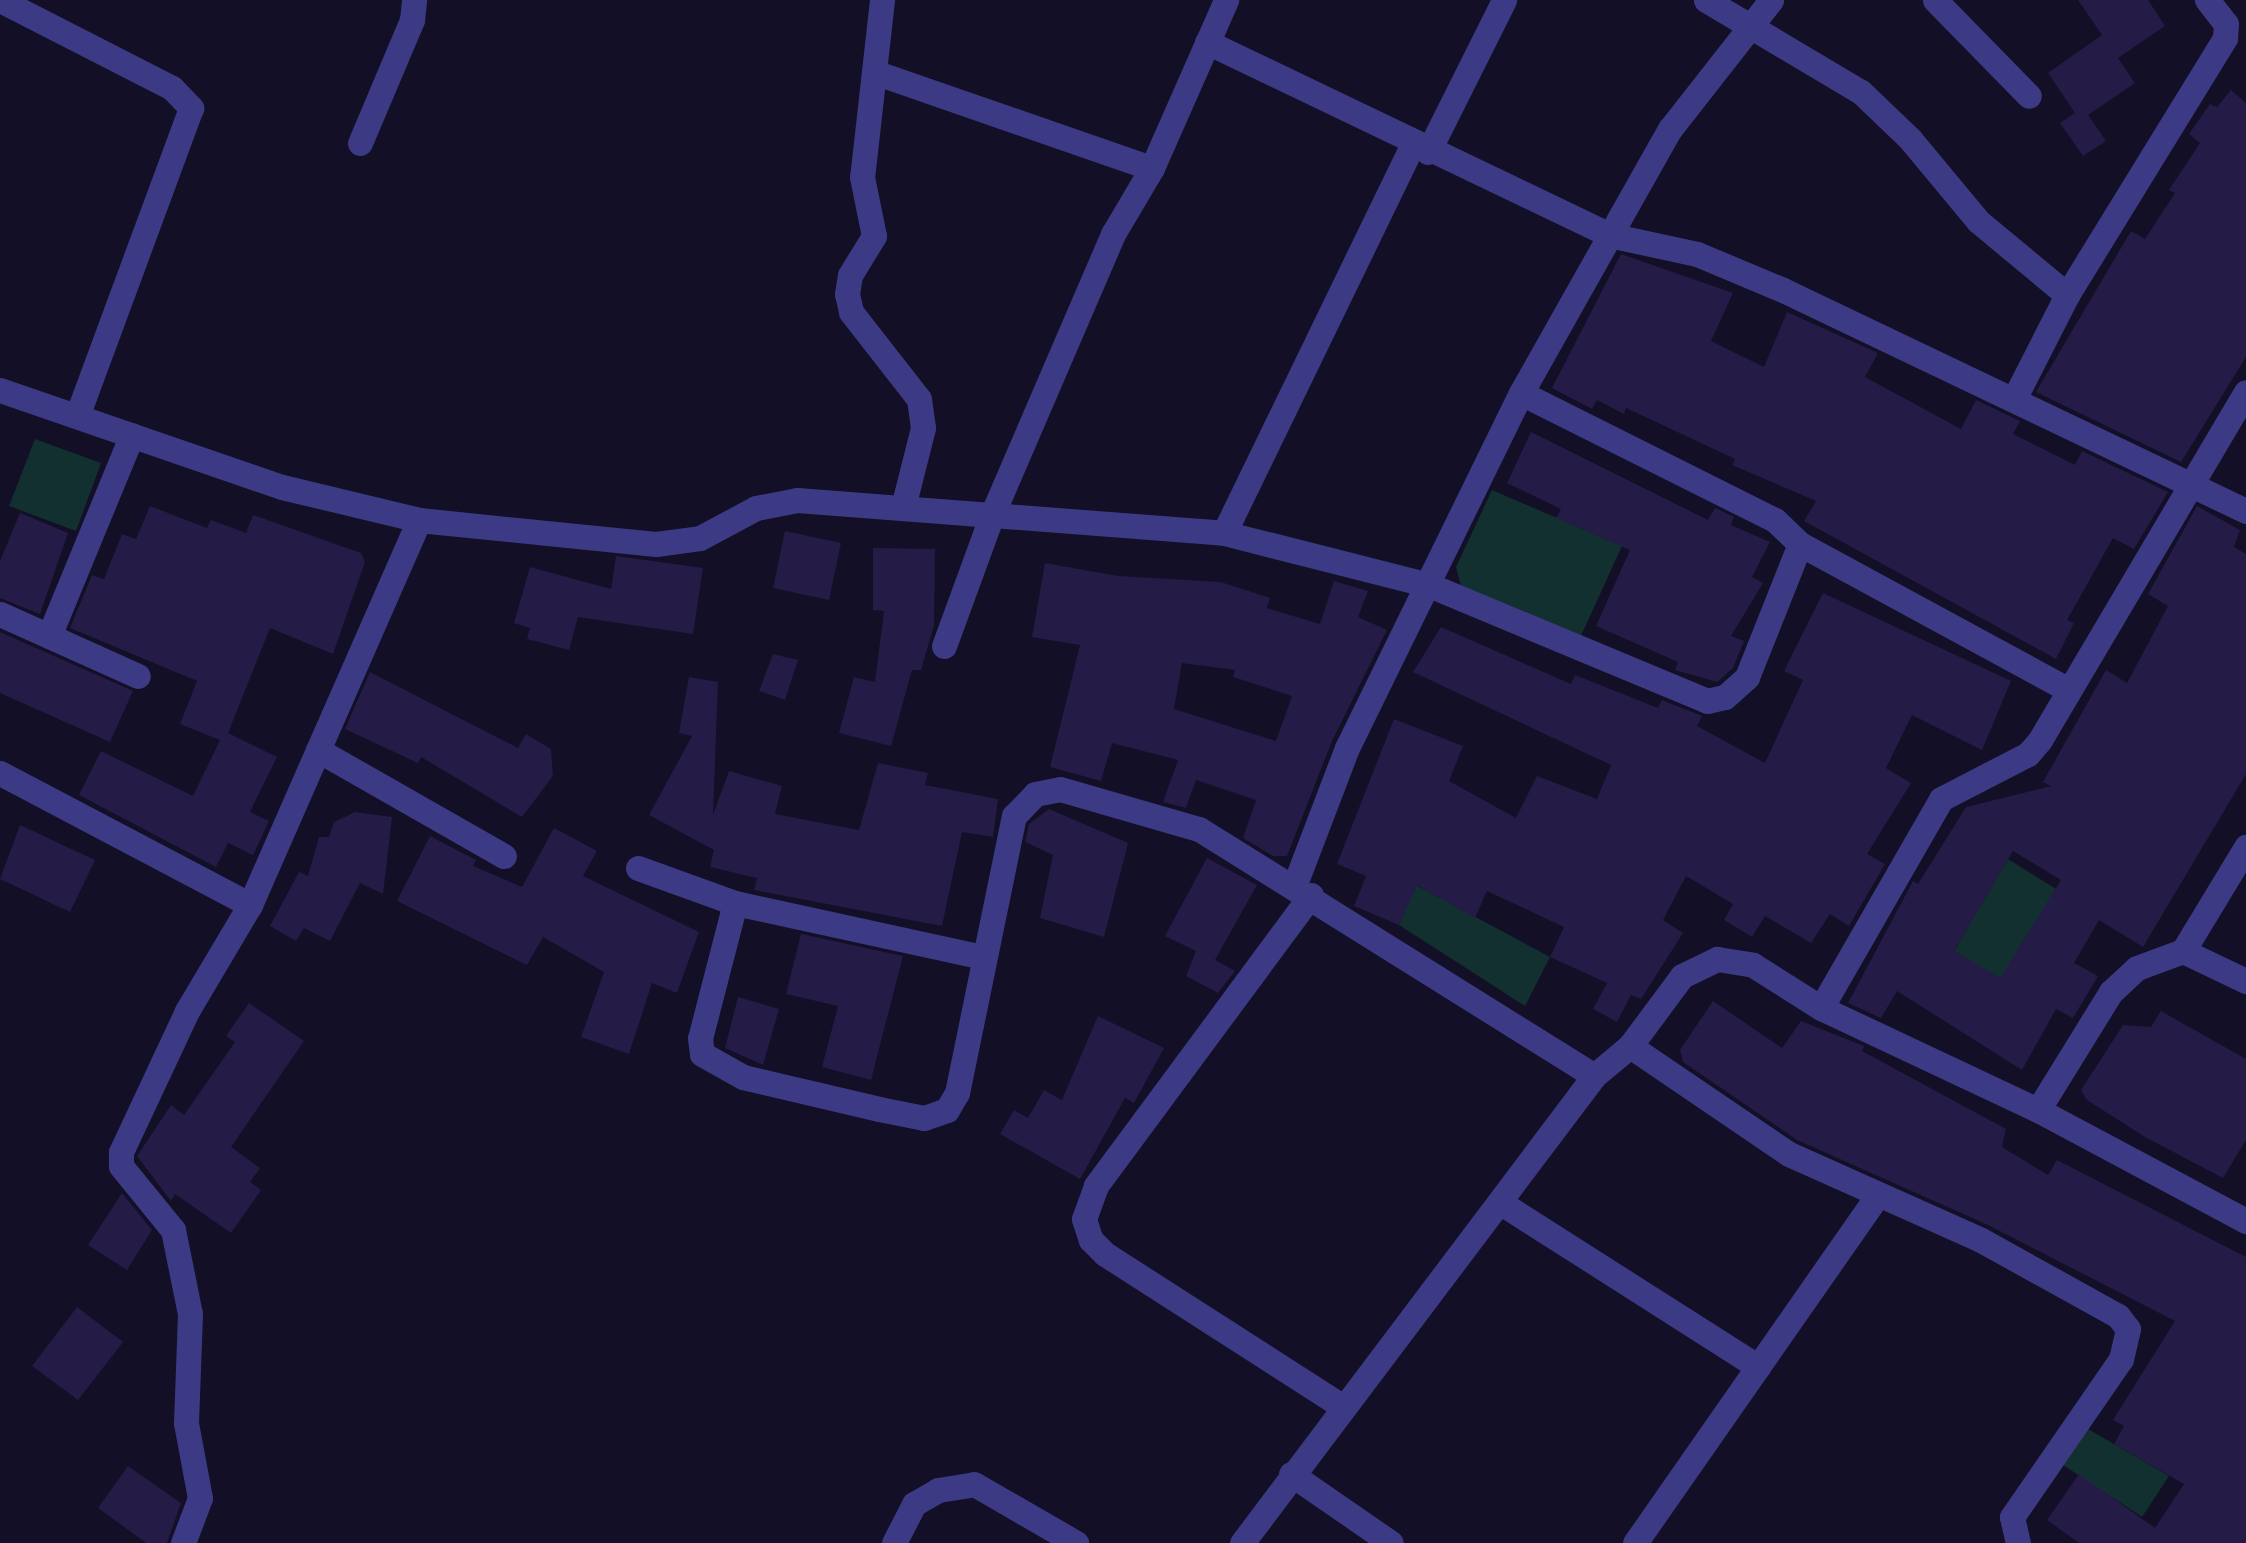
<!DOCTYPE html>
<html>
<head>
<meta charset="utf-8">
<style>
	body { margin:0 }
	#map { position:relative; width:2246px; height:1543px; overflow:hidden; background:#130f26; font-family:Jost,sans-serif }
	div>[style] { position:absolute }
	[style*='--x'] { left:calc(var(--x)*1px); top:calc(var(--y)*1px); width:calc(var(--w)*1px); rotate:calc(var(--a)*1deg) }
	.green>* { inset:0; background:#12302f }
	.building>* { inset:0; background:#241b47 }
	.street>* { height:25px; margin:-12.5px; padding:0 12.5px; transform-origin:12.5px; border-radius:12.5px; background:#3d3a85 }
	span { translate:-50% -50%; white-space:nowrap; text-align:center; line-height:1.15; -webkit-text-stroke:9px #130f26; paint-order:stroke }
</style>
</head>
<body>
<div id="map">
	<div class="green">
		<i style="clip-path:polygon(35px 439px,101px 463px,76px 531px,9px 506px)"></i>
		<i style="clip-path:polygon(1492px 490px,1622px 546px,1580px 638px,1461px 586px,1456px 567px)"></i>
		<i style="clip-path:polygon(2008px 859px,2056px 889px,2000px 979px,1954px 951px)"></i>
		<i style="clip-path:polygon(1416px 885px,1550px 957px,1525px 1006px,1399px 925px)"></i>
		<i style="clip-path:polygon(2088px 1429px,2169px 1476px,2142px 1517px,2063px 1465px)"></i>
	</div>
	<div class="building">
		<i style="clip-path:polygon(2078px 0,2148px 0,2165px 26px,2118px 58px,2135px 83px,2088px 115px,2106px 141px,2083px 156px,2060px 123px,2075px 113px,2048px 73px,2102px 35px)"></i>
		<i style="clip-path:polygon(2231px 90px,2246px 103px,2246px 357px,2181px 462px,2036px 392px,2131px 231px,2145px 239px,2175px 193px,2169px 190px,2200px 143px,2189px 134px,2210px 104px,2217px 107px)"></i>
		<i style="clip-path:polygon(1621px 254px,1733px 293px,1711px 341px,1764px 367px,1787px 312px,1878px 353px,1865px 377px,1961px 429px,1976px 400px,2020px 421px,2013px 434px,2075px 465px,2082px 451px,2168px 492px,2134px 549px,2113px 538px,2067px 620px,2074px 623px,2056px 659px,1804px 521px,1816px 501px,1732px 465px,1735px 459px,1626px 408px,1624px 414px,1597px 400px,1592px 409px,1552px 388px)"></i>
		<i style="clip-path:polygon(1531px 432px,1708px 520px,1715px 508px,1734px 517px,1731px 525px,1770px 542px,1752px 577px,1763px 583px,1731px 636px,1744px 641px,1733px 668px,1717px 682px,1675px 670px,1678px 662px,1596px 626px,1630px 550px,1556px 518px,1561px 509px,1507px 483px)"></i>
		<i style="clip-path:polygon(150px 506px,207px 528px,211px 520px,246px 533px,253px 515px,361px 553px,365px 562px,333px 654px,270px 628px,228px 733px,277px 757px,250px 812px,269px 821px,253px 855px,228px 843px,216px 867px,79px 795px,101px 751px,193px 796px,220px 740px,180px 724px,197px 681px,70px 628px,92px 575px,104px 579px,122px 534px,136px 539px)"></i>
		<i style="clip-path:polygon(evenodd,2197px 506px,2240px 530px,2234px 547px,2246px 554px,2246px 774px,2143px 947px,2099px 920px,2074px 963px,2098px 976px,2073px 1018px,2056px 1009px,2022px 1070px,1897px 991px,1881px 1018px,1848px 1003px,1913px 881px,1918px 884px,1966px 807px,2051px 786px,2043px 782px,2106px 670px,2127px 683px,2168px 606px,2148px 594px,2197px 506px,2013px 851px,2061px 880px,2000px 978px,1954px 951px,2013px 851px)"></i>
		<i style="clip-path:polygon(20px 513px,68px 533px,40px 614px,0 598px,0 561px)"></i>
		<i style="clip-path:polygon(785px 531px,841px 543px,829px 600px,773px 588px)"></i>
		<i style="clip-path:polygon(873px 548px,935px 549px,934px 625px,921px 670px,912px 670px,891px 746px,839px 733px,854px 677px,875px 682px,884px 611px,873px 610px)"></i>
		<i style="clip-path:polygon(616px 556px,703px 568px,693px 634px,578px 617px,569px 650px,527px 639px,530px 628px,514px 623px,530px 567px,611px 589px)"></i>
		<i style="clip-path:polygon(evenodd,1045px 563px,1118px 576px,1221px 582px,1270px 598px,1267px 608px,1320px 624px,1334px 581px,1368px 591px,1358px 617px,1387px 630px,1332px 741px,1287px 856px,1273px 856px,1243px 838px,1256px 800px,1196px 780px,1186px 808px,1163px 802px,1178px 760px,1112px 743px,1101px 781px,1050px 767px,1080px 645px,1032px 637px,1045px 563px,1182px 663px,1235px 670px,1233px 677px,1292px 696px,1276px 741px,1174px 709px,1182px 663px)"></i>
		<i style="clip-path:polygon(1823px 593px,2011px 681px,1982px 750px,1912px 715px,1886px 768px,1911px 783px,1867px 854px,1885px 864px,1849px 926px,1830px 914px,1811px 943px,1765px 916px,1752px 937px,1724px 920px,1733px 904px,1686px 876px,1663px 920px,1683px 933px,1641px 999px,1631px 995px,1617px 1022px,1593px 1009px,1607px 983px,1550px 957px,1564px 927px,1487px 891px,1475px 918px,1417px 885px,1399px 925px,1354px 906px,1366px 876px,1337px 864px,1394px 719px,1463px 746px,1449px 781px,1516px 818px,1537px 776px,1597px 799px,1611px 765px,1413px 672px,1441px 627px,1571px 684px,1575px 675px,1658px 708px,1662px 700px,1702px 716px,1697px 726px,1765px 763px,1803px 680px,1784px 671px)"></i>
		<i style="clip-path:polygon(0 632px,133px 691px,110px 742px,0 693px)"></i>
		<i style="clip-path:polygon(773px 654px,798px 660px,785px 700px,759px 691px)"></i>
		<i style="clip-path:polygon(370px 672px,518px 748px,526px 734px,551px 749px,553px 776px,522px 817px,421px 757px,418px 763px,345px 729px)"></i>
		<i style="clip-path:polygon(689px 677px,718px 682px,713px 815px,729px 771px,782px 786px,775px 814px,859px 830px,878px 763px,928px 773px,925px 785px,998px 799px,993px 837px,962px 832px,942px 926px,754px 890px,757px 878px,710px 867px,714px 850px,649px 815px,692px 736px,679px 733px)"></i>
		<i style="clip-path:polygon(1049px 809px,1128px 843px,1104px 937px,1040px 918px,1053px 855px,1025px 842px,1029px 824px)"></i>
		<i style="clip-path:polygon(355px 812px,392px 817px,383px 894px,360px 883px,330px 941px,304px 928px,296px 941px,270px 926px,299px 872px,308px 876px,319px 837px,329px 837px,334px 822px)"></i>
		<i style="clip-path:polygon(20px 825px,95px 860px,70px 912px,0 879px)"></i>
		<i style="clip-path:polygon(554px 828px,597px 851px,583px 876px,699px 932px,677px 993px,652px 983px,629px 1054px,581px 1037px,604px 972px,543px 937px,527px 965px,397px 901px,430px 836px,476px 860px,473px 866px,522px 887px)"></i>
		<i style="clip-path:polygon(1207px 858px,1257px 885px,1215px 960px,1235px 971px,1218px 993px,1186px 976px,1196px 951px,1165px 936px)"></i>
		<i style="clip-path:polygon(801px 934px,903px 956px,871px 1080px,822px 1067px,838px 1006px,786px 994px)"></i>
		<i style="clip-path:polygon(738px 997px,779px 1009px,763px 1065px,725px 1048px)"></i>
		<i style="clip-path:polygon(1713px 1001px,1782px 1048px,1801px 1021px,1864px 1046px,1862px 1051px,2006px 1129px,2002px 1147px,2048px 1175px,2057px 1160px,2246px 1257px,2246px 1543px,2079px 1543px,2047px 1520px,2079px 1474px,2155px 1528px,2184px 1484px,2114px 1444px,2124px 1426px,2113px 1420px,2175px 1321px,1988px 1225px,1797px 1140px,1683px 1062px,1680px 1050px)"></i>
		<i style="clip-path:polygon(249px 1003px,304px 1041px,231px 1147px,260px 1168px,250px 1182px,261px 1190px,231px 1233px,175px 1194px,171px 1201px,137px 1156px,171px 1105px,184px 1115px,235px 1042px,226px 1036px)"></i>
		<i style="clip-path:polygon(2161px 1011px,2246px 1059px,2246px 1140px,2223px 1178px,2145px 1137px,2087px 1100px,2081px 1090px,2123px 1025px,2151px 1027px)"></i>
		<i style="clip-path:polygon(1098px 1016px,1164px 1048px,1134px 1103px,1125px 1098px,1080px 1179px,1000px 1134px,1014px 1110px,1028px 1118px,1044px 1090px,1062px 1100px)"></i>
		<i style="clip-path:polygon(122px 1193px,152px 1230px,127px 1270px,88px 1245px)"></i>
		<i style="clip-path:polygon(77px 1307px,123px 1342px,78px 1400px,32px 1366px)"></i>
		<i style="clip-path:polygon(128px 1466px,181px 1503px,167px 1543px,146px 1543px,98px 1508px)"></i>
	</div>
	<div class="street">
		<i style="--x:0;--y:0;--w:193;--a:27.1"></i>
		<i style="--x:172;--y:88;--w:28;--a:46"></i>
		<i style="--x:191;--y:108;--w:328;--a:110.3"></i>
		<i style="--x:882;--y:0;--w:178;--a:96.4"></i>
		<i style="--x:862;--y:177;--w:60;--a:78.5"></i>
		<i style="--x:874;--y:236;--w:46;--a:121.6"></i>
		<i style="--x:850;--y:275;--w:19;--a:99"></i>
		<i style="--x:847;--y:294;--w:18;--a:77"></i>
		<i style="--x:851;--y:312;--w:110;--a:52"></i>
		<i style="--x:919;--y:399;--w:29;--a:82"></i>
		<i style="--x:923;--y:428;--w:81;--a:104.2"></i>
		<i style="--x:1706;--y:0;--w:180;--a:30.7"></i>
		<i style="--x:1861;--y:92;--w:68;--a:43.8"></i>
		<i style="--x:1910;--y:139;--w:107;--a:50.3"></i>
		<i style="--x:1978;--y:221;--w:116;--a:39.7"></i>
		<i style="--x:1935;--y:0;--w:134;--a:45.6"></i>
		<i style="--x:1207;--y:42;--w:446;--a:25.6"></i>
		<i style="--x:1609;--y:235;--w:90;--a:12.2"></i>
		<i style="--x:1697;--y:254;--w:93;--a:22.7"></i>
		<i style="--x:1783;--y:290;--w:513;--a:25.52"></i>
		<i style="--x:874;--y:72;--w:294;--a:19.1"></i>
		<i style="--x:360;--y:143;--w:134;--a:-67.1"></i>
		<i style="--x:412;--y:20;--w:20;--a:-84"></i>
		<i style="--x:1428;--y:152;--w:170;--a:-63.4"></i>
		<i style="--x:0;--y:390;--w:298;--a:19"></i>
		<i style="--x:282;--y:487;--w:141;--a:13.5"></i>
		<i style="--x:419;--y:520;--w:238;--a:5.8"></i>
		<i style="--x:656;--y:544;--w:44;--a:-7.8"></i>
		<i style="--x:700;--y:538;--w:64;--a:-28.2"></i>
		<i style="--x:756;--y:508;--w:42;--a:-11"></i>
		<i style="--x:797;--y:500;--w:428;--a:4.4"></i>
		<i style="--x:1224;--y:533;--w:211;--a:14.2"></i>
		<i style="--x:1429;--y:585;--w:301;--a:22.6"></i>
		<i style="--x:1707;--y:701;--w:18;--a:-13"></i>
		<i style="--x:1725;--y:697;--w:30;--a:-42"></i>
		<i style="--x:1747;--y:677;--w:143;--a:-68.3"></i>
		<i style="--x:1521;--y:393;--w:284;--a:26.6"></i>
		<i style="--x:1775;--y:520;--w:35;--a:44"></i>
		<i style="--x:1800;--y:544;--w:306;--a:28.5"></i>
		<i style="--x:2014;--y:399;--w:117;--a:-63"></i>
		<i style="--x:2067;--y:295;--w:302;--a:-58.4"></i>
		<i style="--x:2225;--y:38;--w:14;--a:-86"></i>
		<i style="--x:2226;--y:24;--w:31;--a:-128"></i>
		<i style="--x:1224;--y:533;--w:432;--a:-64.1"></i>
		<i style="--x:0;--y:614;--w:151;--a:24.2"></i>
		<i style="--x:49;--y:636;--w:217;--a:-67.6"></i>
		<i style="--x:944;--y:646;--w:140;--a:-69.9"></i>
		<i style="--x:992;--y:515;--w:306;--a:-66.7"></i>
		<i style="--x:1113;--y:234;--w:77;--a:-59.4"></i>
		<i style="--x:1152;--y:168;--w:184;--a:-66.2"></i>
		<i style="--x:318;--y:750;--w:214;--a:29.7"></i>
		<i style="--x:0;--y:773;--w:283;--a:27.8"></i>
		<i style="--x:638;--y:868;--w:103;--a:19.8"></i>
		<i style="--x:735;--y:903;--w:139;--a:104.5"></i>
		<i style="--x:700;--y:1038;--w:16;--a:83"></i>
		<i style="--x:702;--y:1054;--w:47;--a:29.3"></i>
		<i style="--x:743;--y:1077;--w:140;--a:13.2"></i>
		<i style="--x:879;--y:1109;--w:46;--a:11.3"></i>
		<i style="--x:924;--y:1118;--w:24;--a:-19"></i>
		<i style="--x:947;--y:1110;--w:20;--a:-60"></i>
		<i style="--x:957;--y:1093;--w:283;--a:-78.4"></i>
		<i style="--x:1014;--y:816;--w:30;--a:-46"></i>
		<i style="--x:1035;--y:794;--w:25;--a:-11"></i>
		<i style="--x:1060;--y:789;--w:145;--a:16.1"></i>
		<i style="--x:1199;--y:829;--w:466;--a:32"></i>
		<i style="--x:1295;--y:884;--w:146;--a:-69.1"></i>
		<i style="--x:1347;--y:748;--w:395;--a:-63.9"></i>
		<i style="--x:1521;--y:393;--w:303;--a:-60.6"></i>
		<i style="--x:1670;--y:129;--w:164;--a:-51.9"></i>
		<i style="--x:1311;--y:895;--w:362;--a:126.5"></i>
		<i style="--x:1096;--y:1186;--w:35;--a:110"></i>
		<i style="--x:1084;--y:1219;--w:22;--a:72"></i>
		<i style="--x:1091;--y:1240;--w:20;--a:45"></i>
		<i style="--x:1105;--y:1254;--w:279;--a:32.7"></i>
		<i style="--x:735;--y:903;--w:253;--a:12.3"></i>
		<i style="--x:2183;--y:951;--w:70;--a:25.5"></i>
		<i style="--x:1821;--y:1008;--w:241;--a:-60.1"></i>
		<i style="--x:1941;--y:799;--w:98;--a:-27.3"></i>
		<i style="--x:2028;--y:754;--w:18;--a:-49"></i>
		<i style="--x:2040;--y:740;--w:404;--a:-59.4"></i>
		<i style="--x:1630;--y:1046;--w:192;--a:34.2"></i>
		<i style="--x:1789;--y:1154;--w:210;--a:24.1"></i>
		<i style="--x:1981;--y:1240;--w:157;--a:29"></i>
		<i style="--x:2118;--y:1316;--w:16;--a:52"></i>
		<i style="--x:2128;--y:1329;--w:31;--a:103"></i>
		<i style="--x:2121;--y:1359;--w:192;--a:124.6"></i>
		<i style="--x:2012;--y:1517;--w:27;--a:77"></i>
		<i style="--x:2038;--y:1110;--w:139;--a:-58.3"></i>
		<i style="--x:2111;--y:992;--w:35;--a:-43"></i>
		<i style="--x:2137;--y:968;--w:49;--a:-20.3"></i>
		<i style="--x:2183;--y:951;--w:122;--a:-58.8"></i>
		<i style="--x:1501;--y:1203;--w:305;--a:32.5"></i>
		<i style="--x:1291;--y:1474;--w:121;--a:34.6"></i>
		<i style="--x:183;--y:1543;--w:48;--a:-69.3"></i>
		<i style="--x:200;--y:1498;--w:76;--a:-100.6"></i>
		<i style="--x:186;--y:1423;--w:109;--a:-87.9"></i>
		<i style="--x:190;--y:1314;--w:86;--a:-101.4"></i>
		<i style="--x:173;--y:1230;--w:82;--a:-129.1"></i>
		<i style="--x:121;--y:1166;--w:14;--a:-90"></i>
		<i style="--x:121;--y:1152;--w:156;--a:-64.9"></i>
		<i style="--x:187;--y:1011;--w:123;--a:-59.3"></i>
		<i style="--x:250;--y:905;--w:420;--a:-66.3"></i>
		<i style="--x:894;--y:1543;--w:44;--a:-62.9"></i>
		<i style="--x:914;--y:1504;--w:28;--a:-30"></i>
		<i style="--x:938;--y:1490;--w:36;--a:-9"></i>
		<i style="--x:974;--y:1484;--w:118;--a:30"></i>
		<i style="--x:1242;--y:1543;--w:585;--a:-52.99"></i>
		<i style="--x:1594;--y:1076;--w:47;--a:-39.8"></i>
		<i style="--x:1630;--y:1046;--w:87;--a:-53.4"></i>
		<i style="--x:1682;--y:976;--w:39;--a:-26"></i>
		<i style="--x:1717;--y:959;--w:36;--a:9"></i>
		<i style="--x:1753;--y:965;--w:80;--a:32.3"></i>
		<i style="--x:1821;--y:1008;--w:240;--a:25.2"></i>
		<i style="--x:2038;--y:1110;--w:236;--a:28.1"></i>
		<i style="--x:1635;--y:1543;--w:423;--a:-55.1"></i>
	</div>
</div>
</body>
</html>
